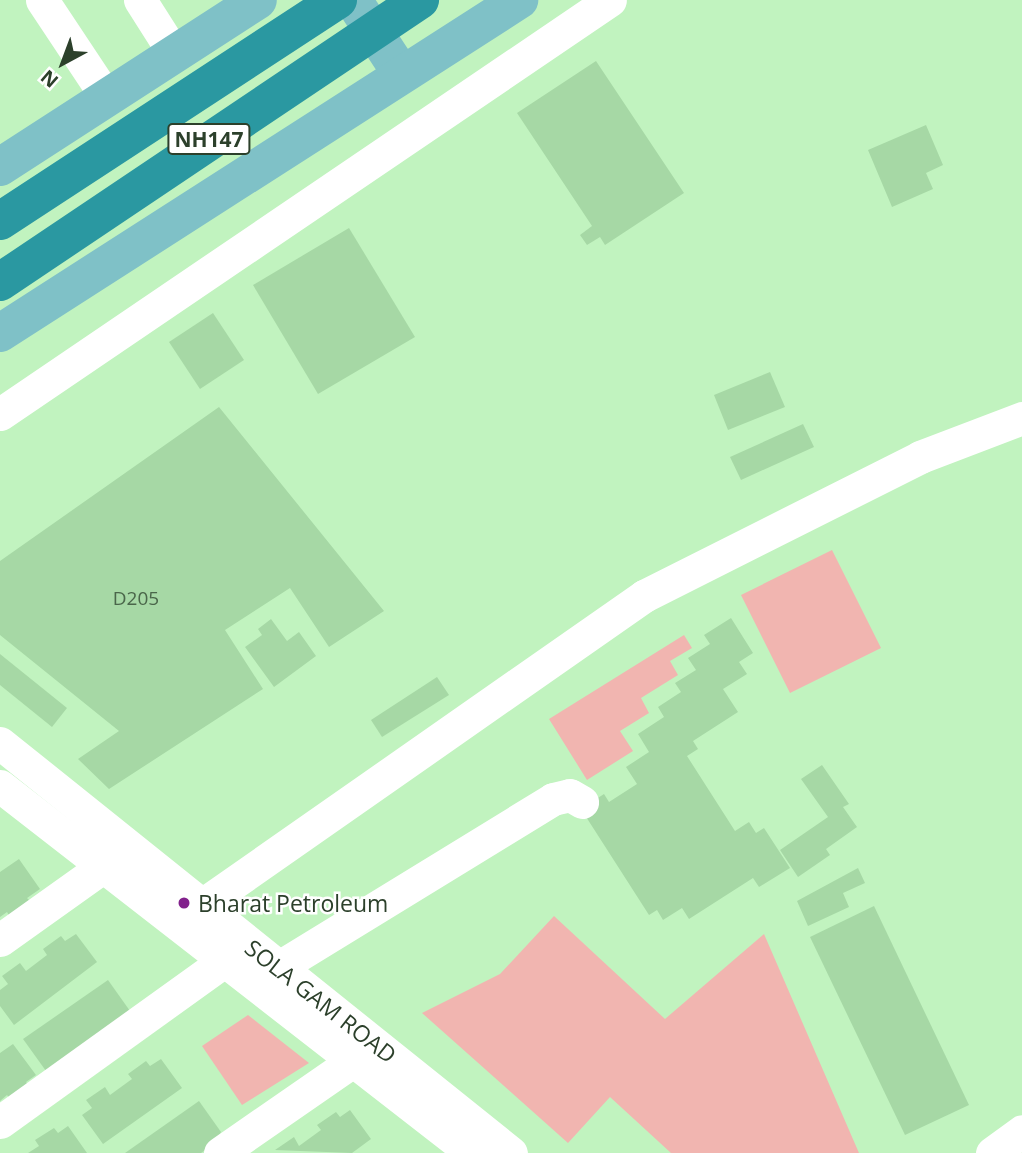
<!DOCTYPE html>
<html>
<head>
<meta charset="utf-8">
<style>
	body { margin:0 }
	#map { position:relative; width:1022px; height:1153px; overflow:hidden; background:#c1f3bf; font-family:"Open Sans",sans-serif }
	div>[style] { position:absolute }
	[style*='--x'] { left:calc(var(--x)*1px); top:calc(var(--y)*1px); width:calc(var(--w)*1px); rotate:calc(var(--a)*1deg) }
	.green>* { inset:0; background:#f1b5b0 }
	.building>* { inset:0; background:#a6d8a5 }
	.minor>* { height:33px; margin:-16.5px; padding:0 16.5px; transform-origin:16.5px; border-radius:16.5px; background:#fff }
	.major>* { height:38px; margin:-19px; padding:0 19px; transform-origin:19px; border-radius:19px; background:#7fc1c7 }
	.highway>* { height:38px; margin:-19px; padding:0 19px; transform-origin:19px; border-radius:19px; background:#2a98a1 }
	.dots>* { width:19px; height:19px; translate:-50% -50%; box-sizing:border-box; border:4px solid #fff; border-radius:50% }
	span { translate:-50% -50%; white-space:nowrap; text-align:center; line-height:1.15; -webkit-text-stroke:5px #fff; paint-order:stroke }
	.number-label { font-size:19px; color:#4a664a }
	.number-label span { -webkit-text-stroke-width:0 }
	.shield-label span { padding:2px 5px; background:#fff; border:2px solid; border-radius:5px; -webkit-text-stroke-width:0 }
	.shield-label { font-size:21px; color:#2c402b; font-weight:700 }
	.poi-label { font-size:23px; color:#2c402b }
	.left { translate:0 -50%; text-align:left }
	.street-label { font-size:23px; color:#2c402b }
	.north { position:absolute; left:28px; top:28px; width:70px; height:70px; -webkit-text-stroke:5px #fff; paint-order:stroke; rotate:221deg; font-size:19px; font-weight:700; line-height:28px; text-align:center; color:#2c402b }
	.north::after { content:''; display:block; margin:auto; width:24px; height:32px; background:#2c402b; clip-path:polygon(50% 0,100% 100%,50% 72%,0 100%) }
</style>
</head>
<body>
<div id="map">
	<div class="green">
		<i style="clip-path:polygon(832px 550px,881px 648px,790px 693px,741px 595px)"></i>
		<i style="clip-path:polygon(684px 635px,692px 648px,670px 661px,678px 675px,641px 698px,649px 713px,620px 731px,633px 751px,587px 780px,549px 719px)"></i>
		<i style="clip-path:polygon(554px 916px,665px 1019px,764px 934px,859px 1153px,671px 1153px,610px 1097px,568px 1143px,422px 1013px,500px 974px)"></i>
		<i style="clip-path:polygon(248px 1015px,309px 1063px,242px 1105px,202px 1046px)"></i>
	</div>
	<div class="building">
		<i style="clip-path:polygon(596px 61px,684px 193px,605px 245px,600px 237px,587px 245px,580px 235px,592px 226px,517px 113px)"></i>
		<i style="clip-path:polygon(926px 125px,943px 165px,926px 173px,933px 189px,892px 207px,868px 150px)"></i>
		<i style="clip-path:polygon(349px 228px,415px 337px,318px 394px,253px 285px)"></i>
		<i style="clip-path:polygon(213px 313px,244px 360px,200px 389px,169px 342px)"></i>
		<i style="clip-path:polygon(770px 372px,785px 407px,728px 430px,714px 395px)"></i>
		<i style="clip-path:polygon(219px 407px,384px 611px,329px 647px,290px 588px,225px 630px,263px 689px,109px 789px,78px 759px,119px 731px,0 635px,0 561px)"></i>
		<i style="clip-path:polygon(803px 424px,814px 447px,741px 480px,730px 457px)"></i>
		<i style="clip-path:polygon(731px 618px,753px 653px,739px 662px,747px 674px,723px 689px,738px 712px,693px 741px,698px 749px,687px 756px,735px 831px,749px 822px,756px 833px,764px 828px,790px 868px,759px 887px,753px 878px,689px 919px,682px 908px,663px 920px,657px 910px,649px 915px,581px 809px,604px 794px,609px 802px,637px 784px,626px 767px,649px 752px,638px 734px,664px 717px,658px 707px,681px 692px,675px 683px,696px 670px,688px 658px,710px 644px,704px 635px)"></i>
		<i style="clip-path:polygon(271px 619px,287px 641px,299px 632px,316px 656px,274px 687px,245px 647px,262px 635px,258px 629px)"></i>
		<i style="clip-path:polygon(0 654px,67px 708px,52px 727px,0 685px)"></i>
		<i style="clip-path:polygon(437px 677px,449px 695px,382px 737px,371px 720px)"></i>
		<i style="clip-path:polygon(822px 765px,849px 804px,843px 807px,857px 827px,826px 849px,830px 855px,798px 877px,780px 850px,828px 817px,801px 779px)"></i>
		<i style="clip-path:polygon(19px 859px,40px 889px,27px 898px,31px 902px,10px 917px,7px 912px,0 917px,0 872px)"></i>
		<i style="clip-path:polygon(858px 868px,865px 883px,843px 893px,849px 907px,808px 926px,797px 901px)"></i>
		<i style="clip-path:polygon(874px 906px,969px 1105px,905px 1135px,810px 937px)"></i>
		<i style="clip-path:polygon(76px 934px,97px 962px,14px 1025px,0 1006px,0 990px,8px 984px,2px 976px,20px 963px,26px 971px,47px 955px,43px 949px,61px 936px,65px 941px)"></i>
		<i style="clip-path:polygon(108px 980px,130px 1011px,46px 1071px,23px 1039px)"></i>
		<i style="clip-path:polygon(13px 1044px,36px 1075px,26px 1082px,29px 1086px,11px 1100px,7px 1095px,0 1101px,0 1053px)"></i>
		<i style="clip-path:polygon(161px 1059px,182px 1088px,103px 1144px,82px 1115px,92px 1108px,86px 1100px,105px 1087px,110px 1095px,132px 1079px,128px 1074px,146px 1061px,150px 1066px)"></i>
		<i style="clip-path:polygon(199px 1101px,221px 1132px,215px 1143px,201px 1153px,125px 1153px)"></i>
		<i style="clip-path:polygon(350px 1110px,371px 1139px,352px 1153px,275px 1150px,294px 1137px,299px 1146px,321px 1130px,317px 1125px,336px 1112px,340px 1117px)"></i>
		<i style="clip-path:polygon(68px 1126px,87px 1153px,28px 1153px,39px 1146px,35px 1140px,54px 1128px,58px 1133px)"></i>
	</div>
	<div class="minor">
		<i style="--x:42;--y:0;--w:118;--a:56.4"></i>
		<i style="--x:140;--y:0;--w:65;--a:57.5"></i>
		<i style="--x:0;--y:414;--w:737;--a:-34.16"></i>
		<i style="--x:0;--y:743;--w:655;--a:38.74"></i>
		<i style="--x:0;--y:786;--w:598;--a:37.87"></i>
		<i style="--x:199;--y:907;--w:543;--a:-34.95"></i>
		<i style="--x:644;--y:596;--w:309;--a:-26.7"></i>
		<i style="--x:920;--y:457;--w:109;--a:-20.9"></i>
		<i style="--x:0;--y:940;--w:124;--a:-35.5"></i>
		<i style="--x:279;--y:967;--w:321;--a:-31.5"></i>
		<i style="--x:553;--y:799;--w:17;--a:-13"></i>
		<i style="--x:570;--y:795;--w:14;--a:30"></i>
		<i style="--x:0;--y:1122;--w:274;--a:-35.7"></i>
		<i style="--x:220;--y:1153;--w:162;--a:-34.7"></i>
		<i style="--x:992;--y:1153;--w:37;--a:-36"></i>
	</div>
	<div class="major">
		<i style="--x:353;--y:0;--w:87;--a:56.7"></i>
		<i style="--x:0;--y:167;--w:307;--a:-32.9"></i>
		<i style="--x:0;--y:333;--w:617;--a:-32.68"></i>
	</div>
	<div class="highway">
		<i style="--x:0;--y:221;--w:404;--a:-33.2"></i>
		<i style="--x:0;--y:282;--w:506;--a:-33.88"></i>
	</div>
	<div class="dots">
		<i style="left:184px;top:903px;background:#82218c"></i>
	</div>
	<div class="number-label">
		<span style="left:136px;top:599px">D205</span>
	</div>
	<div class="shield-label">
		<span style="left:209px;top:139px">NH147</span>
	</div>
	<div class="poi-label">
		<span class="left" style="left:198px;top:903px">Bharat Petroleum</span>
	</div>
	<div class="street-label">
		<span style="left:321px;top:1001px;rotate:38deg">SOLA GAM ROAD</span>
	</div>
	<div class="north">N</div>
</div>
</body>
</html>
